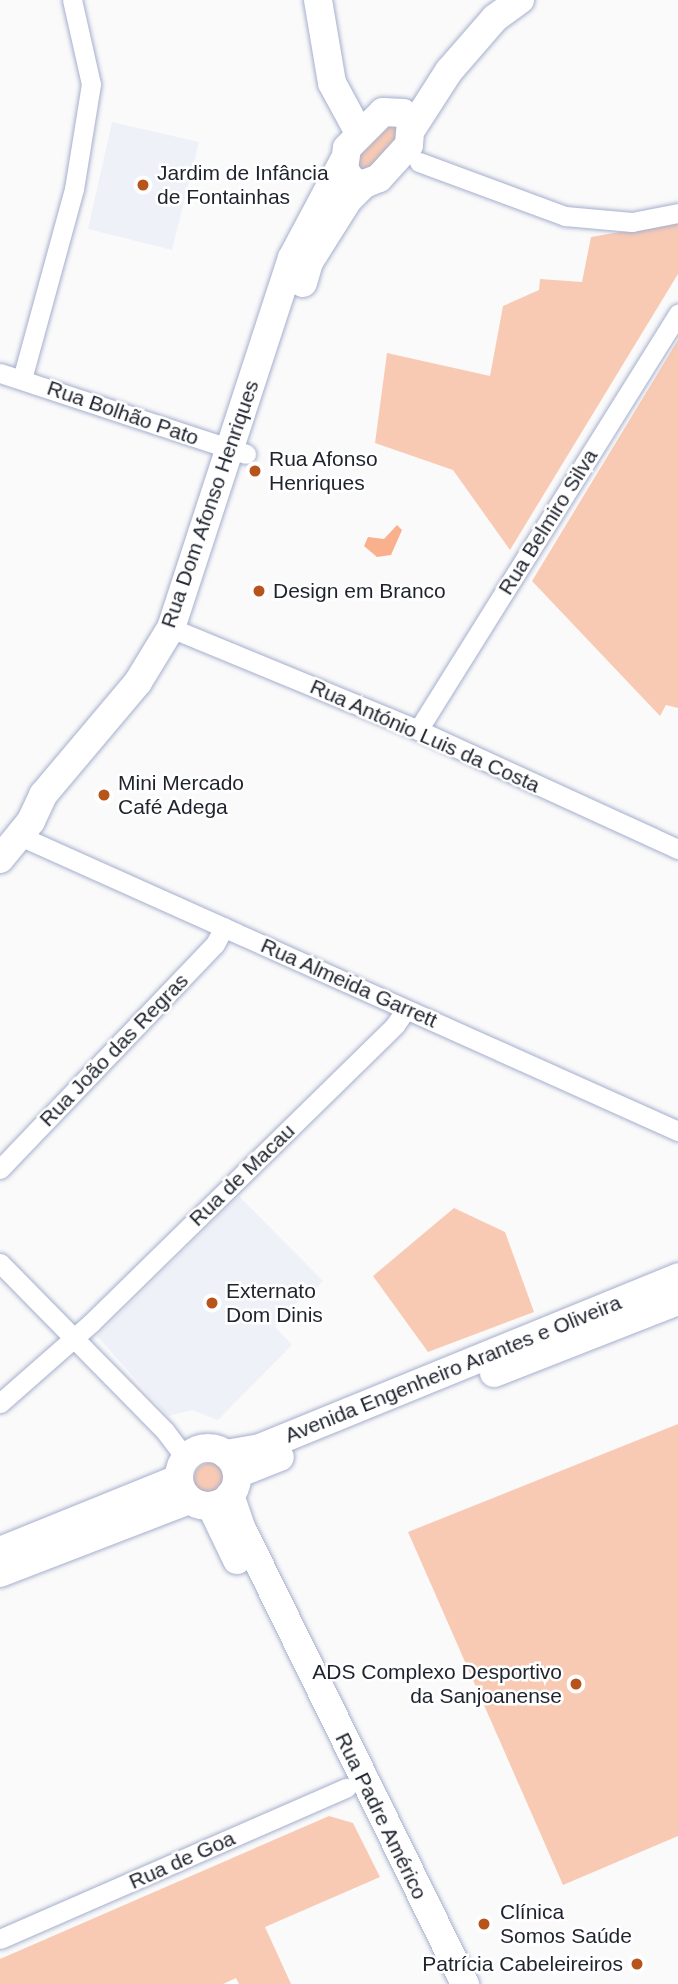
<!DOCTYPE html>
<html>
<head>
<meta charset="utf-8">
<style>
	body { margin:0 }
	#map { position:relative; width:678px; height:1984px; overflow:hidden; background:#fafafa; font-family:Helvetica,sans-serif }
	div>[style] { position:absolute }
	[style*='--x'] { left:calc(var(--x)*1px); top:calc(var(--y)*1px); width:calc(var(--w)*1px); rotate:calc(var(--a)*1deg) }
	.built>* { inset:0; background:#eff1f9 }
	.green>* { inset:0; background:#f8cab4 }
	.round { border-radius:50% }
	.water>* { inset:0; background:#f9b08d }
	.roads { filter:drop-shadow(0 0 2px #a5afcd) drop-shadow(0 0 2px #a5afcd) }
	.street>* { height:19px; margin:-9.5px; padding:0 9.5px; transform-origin:9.5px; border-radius:9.5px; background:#fff }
	.secondary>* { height:28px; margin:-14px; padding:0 14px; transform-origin:14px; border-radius:14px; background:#fff }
	.secondary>.ring { margin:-14px; padding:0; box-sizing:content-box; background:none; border:28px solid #fff; border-radius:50% }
	.dots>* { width:19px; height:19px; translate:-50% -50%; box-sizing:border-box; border:4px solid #fff; border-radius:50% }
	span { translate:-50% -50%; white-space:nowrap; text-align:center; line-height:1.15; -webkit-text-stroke:5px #fff; paint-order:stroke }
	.poi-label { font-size:21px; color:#1f232e }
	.left { translate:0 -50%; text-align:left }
	.right { translate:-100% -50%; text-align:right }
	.street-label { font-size:21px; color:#1f232e }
</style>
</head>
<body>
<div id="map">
	<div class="built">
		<i style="clip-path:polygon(112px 122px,199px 142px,172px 250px,88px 229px)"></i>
		<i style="clip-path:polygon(239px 1196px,323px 1281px,314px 1290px,311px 1287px,275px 1327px,292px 1345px,218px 1420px,192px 1410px,168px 1416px,97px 1336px)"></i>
	</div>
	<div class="green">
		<i style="clip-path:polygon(383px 119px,409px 132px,362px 179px,351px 153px)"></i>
		<i style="clip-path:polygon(678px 222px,678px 274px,510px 550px,453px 470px,375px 443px,387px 353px,490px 376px,503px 306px,539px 290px,540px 279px,582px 282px,591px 237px)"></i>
		<i style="clip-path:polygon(678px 340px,678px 708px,666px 705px,660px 716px,532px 581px)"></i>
		<i style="clip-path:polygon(454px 1208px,505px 1232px,534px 1312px,428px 1352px,373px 1276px)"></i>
		<i style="clip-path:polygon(678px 1424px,678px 1836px,563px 1885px,408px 1532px)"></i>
		<i class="round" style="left:194px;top:1463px;width:32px;height:32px"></i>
		<i style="clip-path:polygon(329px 1816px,353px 1823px,380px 1877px,265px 1927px,291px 1984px,239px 1984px,236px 1978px,223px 1984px,0 1984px,0 1959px)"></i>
	</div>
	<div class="water">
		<i style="clip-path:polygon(397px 525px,402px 530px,391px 555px,377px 557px,364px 546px,368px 537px,384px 539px)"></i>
	</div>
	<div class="roads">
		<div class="street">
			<i style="--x:419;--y:162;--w:156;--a:20.3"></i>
			<i style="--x:565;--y:216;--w:67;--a:5.1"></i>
			<i style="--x:632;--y:222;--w:47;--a:-11.1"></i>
			<i style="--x:0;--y:373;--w:259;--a:18.2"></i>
			<i style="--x:22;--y:379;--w:197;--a:-74.7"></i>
			<i style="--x:74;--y:189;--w:106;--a:-80.8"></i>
			<i style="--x:91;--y:84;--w:86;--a:-102.7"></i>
			<i style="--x:171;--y:628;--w:267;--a:22.4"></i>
			<i style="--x:418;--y:730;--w:286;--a:24.6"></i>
			<i style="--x:418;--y:730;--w:491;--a:-58"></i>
			<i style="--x:20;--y:836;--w:721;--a:24.15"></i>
			<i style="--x:0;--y:1169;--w:311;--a:-46.3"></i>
			<i style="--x:215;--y:944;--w:19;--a:-62"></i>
			<i style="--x:0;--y:1263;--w:235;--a:45.5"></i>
			<i style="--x:165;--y:1431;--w:34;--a:53"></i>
			<i style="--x:0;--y:1403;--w:121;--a:-41.3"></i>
			<i style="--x:91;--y:1323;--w:426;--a:-44.4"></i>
			<i style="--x:395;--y:1025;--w:19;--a:-55"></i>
			<i style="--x:0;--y:1939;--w:378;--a:-23.6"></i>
		</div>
		<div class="secondary">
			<i style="--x:318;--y:0;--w:84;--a:80.4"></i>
			<i style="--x:332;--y:83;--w:57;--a:61.6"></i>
			<i style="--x:383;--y:112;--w:20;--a:3"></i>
			<i style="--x:403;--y:113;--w:11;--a:45"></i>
			<i style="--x:411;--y:121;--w:24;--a:95"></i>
			<i style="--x:409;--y:145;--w:45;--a:132.3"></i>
			<i style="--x:379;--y:178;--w:16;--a:158"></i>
			<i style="--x:364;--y:184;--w:11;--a:-170"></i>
			<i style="--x:353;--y:182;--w:16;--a:-125"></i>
			<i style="--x:344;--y:169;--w:21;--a:-82"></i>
			<i style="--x:347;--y:148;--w:51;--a:-45"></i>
			<i style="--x:413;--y:127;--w:67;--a:-57.3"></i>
			<i style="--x:449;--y:71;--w:70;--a:-49"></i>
			<i style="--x:495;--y:18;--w:31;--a:-36"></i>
			<i style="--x:303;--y:283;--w:22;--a:-74"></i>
			<i style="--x:309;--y:262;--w:73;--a:-57.8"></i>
			<i style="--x:348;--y:200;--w:23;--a:-45"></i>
			<i style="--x:0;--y:859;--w:49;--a:-50.8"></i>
			<i style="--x:31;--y:821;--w:29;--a:-65"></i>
			<i style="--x:43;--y:795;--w:148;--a:-49.9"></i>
			<i style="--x:138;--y:682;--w:63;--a:-58.6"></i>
			<i style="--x:171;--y:628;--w:389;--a:-71.9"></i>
			<i style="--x:292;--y:258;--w:109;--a:-62"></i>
			<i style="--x:494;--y:1373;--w:198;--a:-21.4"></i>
			<i class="ring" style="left:179px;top:1448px;width:30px;height:30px"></i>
			<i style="--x:226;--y:1454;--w:35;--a:-10"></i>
			<i style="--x:260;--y:1448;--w:452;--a:-22.2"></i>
			<i style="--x:237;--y:1474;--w:46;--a:-21.6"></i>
			<i style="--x:230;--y:1495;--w:36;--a:71"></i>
			<i style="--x:242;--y:1529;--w:507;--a:63.89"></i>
			<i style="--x:211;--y:1506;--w:60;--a:64.3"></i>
			<i style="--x:0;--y:1551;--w:192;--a:-22"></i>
			<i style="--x:0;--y:1573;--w:203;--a:-21.1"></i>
		</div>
	</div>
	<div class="dots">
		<i style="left:143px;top:185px;background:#b7541b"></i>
		<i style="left:255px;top:471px;background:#b7541b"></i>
		<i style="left:259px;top:591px;background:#b7541b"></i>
		<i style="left:104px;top:795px;background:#b7541b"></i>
		<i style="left:212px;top:1303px;background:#b7541b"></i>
		<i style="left:576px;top:1684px;background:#b7541b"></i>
		<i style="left:484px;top:1924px;background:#b7541b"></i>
		<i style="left:637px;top:1964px;background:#b7541b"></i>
	</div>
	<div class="poi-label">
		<span class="left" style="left:157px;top:185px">Jardim de Infância<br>de Fontainhas</span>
		<span class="left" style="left:269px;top:471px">Rua Afonso<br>Henriques</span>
		<span class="left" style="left:273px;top:591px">Design em Branco</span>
		<span class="left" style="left:118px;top:795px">Mini Mercado<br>Café Adega</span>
		<span class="left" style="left:226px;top:1303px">Externato<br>Dom Dinis</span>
		<span class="right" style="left:562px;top:1684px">ADS Complexo Desportivo<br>da Sanjoanense</span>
		<span class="left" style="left:500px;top:1924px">Clínica<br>Somos Saúde</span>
		<span class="right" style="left:623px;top:1964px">Patrícia Cabeleireiros</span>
	</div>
	<div class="street-label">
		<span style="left:123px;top:413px;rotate:19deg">Rua Bolhão Pato</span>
		<span style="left:210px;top:504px;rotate:-71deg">Rua Dom Afonso Henriques</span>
		<span style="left:548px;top:522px;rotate:-58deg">Rua Belmiro Silva</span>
		<span style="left:425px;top:736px;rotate:24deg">Rua António Luis da Costa</span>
		<span style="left:349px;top:983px;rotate:24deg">Rua Almeida Garrett</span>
		<span style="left:114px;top:1050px;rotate:-46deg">Rua João das Regras</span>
		<span style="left:242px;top:1175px;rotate:-44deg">Rua de Macau</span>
		<span style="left:453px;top:1369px;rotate:-22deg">Avenida Engenheiro Arantes e Oliveira</span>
		<span style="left:381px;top:1816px;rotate:64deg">Rua Padre Américo</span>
		<span style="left:182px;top:1860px;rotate:-24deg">Rua de Goa</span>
	</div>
</div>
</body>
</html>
